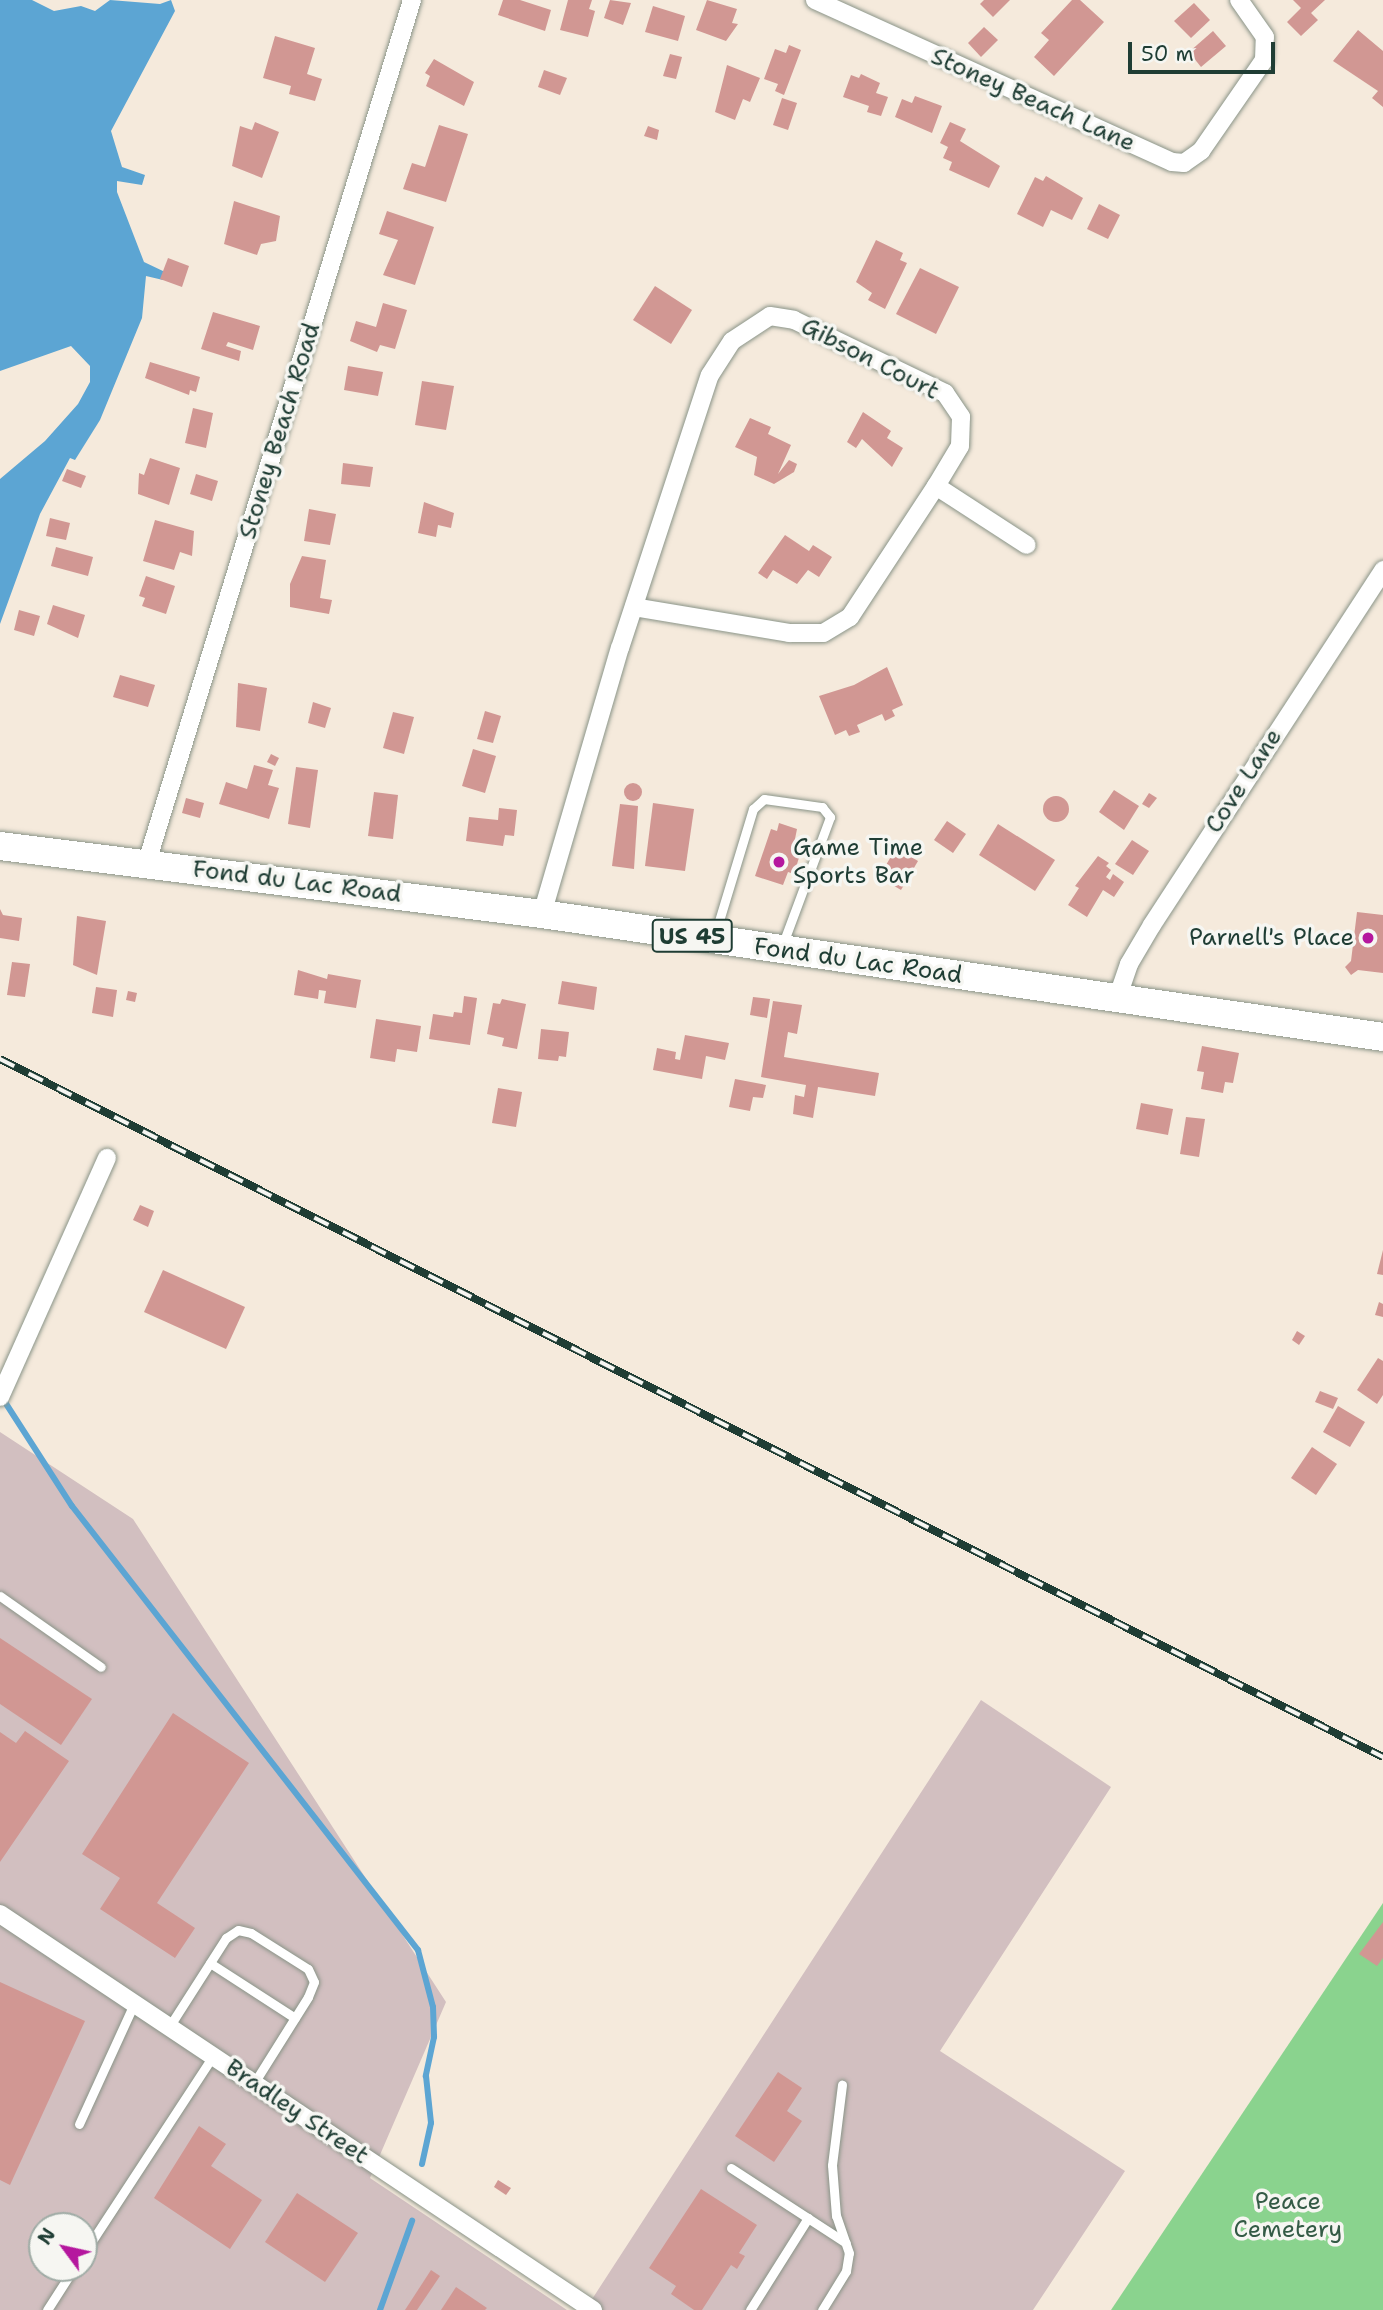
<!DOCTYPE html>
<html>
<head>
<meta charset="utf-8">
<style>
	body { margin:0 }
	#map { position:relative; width:1383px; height:2310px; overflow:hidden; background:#f5eadc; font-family:"Shantell Sans",sans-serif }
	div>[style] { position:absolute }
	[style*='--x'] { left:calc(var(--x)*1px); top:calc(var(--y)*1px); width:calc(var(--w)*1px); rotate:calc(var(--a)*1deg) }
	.industrial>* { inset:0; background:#d2bfc0 }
	.green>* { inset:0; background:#8ad38e }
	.water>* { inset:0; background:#5ca5d3 }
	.stream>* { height:6px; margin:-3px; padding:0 3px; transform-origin:3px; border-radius:3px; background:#5ca5d3 }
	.building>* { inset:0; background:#d19793 }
	.round { border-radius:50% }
	.roads { filter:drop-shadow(0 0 2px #8a9488) drop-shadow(0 0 2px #8a9488) }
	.lane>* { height:9px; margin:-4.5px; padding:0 4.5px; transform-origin:4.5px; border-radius:4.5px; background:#fff }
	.street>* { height:18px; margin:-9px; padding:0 9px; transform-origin:9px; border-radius:9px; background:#fff }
	.primary>* { height:28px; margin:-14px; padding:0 14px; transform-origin:14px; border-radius:14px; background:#fff }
	.rail>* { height:8px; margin-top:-4px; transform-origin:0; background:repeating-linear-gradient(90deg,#f6f6f2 0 16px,#1f3d34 0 32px); box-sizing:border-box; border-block:2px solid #1f3d34 }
	.dots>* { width:19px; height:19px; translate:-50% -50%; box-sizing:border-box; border:4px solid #f6f6f2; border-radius:50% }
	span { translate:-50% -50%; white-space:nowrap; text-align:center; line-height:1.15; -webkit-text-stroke:7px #f6f6f2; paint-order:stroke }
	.shield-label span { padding:2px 5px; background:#f6f6f2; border:2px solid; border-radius:5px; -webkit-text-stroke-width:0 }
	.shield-label { font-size:23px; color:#1f3d34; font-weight:700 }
	.street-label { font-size:24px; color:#1f3d34 }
	.poi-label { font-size:24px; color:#1f3d34 }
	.left { translate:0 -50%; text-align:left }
	.right { translate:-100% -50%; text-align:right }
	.park-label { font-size:24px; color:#345b46 }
	.north { position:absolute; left:28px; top:2212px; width:70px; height:70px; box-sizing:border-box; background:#f6f6f2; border:2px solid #a0aca6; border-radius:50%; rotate:303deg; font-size:19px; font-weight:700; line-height:28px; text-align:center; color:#1f3d34 }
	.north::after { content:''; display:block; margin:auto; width:24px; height:32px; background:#b5179e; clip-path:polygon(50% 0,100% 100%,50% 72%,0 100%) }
	.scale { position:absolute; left:1128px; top:42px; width:147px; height:32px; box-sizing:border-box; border:4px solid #1f3d34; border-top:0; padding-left:9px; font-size:21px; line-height:24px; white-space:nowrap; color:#1f3d34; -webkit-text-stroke:5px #f6f6f2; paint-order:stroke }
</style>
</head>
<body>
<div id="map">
	<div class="industrial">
		<i style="clip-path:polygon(evenodd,0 1432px,133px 1519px,446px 2002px,370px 2178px,567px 2310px,0 2310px,0 1432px,42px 2226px,84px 2226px,84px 2268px,42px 2268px,42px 2226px)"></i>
		<i style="clip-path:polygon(981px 1700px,1111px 1787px,940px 2051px,1125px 2171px,1033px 2310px,585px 2310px)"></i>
	</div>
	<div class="green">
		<i style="clip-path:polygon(1383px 1903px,1383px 2310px,1111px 2310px)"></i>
	</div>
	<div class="water">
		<i style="clip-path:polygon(0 0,32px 0,54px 11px,81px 6px,95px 11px,110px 0,160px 4px,171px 0,175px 11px,111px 131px,122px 167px,145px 175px,142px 185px,117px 181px,117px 192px,144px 262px,165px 272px,163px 280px,146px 276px,142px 318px,100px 420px,75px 460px,70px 458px,40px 514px,0 624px,0 479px,45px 441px,78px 404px,90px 382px,90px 366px,71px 346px,0 371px)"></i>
	</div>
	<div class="stream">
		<i style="--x:3;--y:1399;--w:127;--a:57.2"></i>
		<i style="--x:72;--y:1506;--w:563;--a:52.07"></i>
		<i style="--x:418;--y:1950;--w:59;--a:75.3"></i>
		<i style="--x:433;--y:2007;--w:30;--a:88"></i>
		<i style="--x:434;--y:2037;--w:40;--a:102"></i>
		<i style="--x:426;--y:2076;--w:47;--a:83.9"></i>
		<i style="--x:431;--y:2123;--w:42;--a:102.4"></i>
		<i style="--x:380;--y:2310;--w:95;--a:-70.2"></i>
	</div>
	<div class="building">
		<i style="clip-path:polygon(503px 0,520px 0,551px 10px,545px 31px,498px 15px)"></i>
		<i style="clip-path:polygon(568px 0,592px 0,589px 9px,595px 11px,588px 37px,560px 30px)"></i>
		<i style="clip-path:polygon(610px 0,631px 3px,623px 25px,604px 18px)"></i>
		<i style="clip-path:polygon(707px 0,737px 9px,732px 23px,738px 24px,726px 41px,696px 30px)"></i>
		<i style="clip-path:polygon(984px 0,1010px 0,993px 17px,980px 4px)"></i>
		<i style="clip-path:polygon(1072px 0,1080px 0,1104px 22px,1054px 76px,1034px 57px,1049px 40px,1041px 33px)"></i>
		<i style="clip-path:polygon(1293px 0,1325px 0,1311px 13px,1318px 20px,1301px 36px,1287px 22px,1301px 8px)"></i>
		<i style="clip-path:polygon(1194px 3px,1210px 20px,1191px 38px,1174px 21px)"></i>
		<i style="clip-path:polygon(653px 6px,685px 16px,678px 41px,645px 32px)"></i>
		<i style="clip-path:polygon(984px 27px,998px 40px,981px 57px,968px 43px)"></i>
		<i style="clip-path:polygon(1358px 30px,1383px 51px,1383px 107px,1372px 98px,1378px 91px,1333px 61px)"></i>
		<i style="clip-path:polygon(1213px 31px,1226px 46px,1201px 67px,1189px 52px)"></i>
		<i style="clip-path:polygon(275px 36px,315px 48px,307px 74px,322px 79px,315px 101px,289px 94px,291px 86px,263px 78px)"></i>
		<i style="clip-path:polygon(789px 45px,801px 50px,784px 95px,775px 91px,778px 84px,764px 79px,775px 49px,786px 53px)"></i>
		<i style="clip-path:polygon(670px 54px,682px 57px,676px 79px,663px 76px)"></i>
		<i style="clip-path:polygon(434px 59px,474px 82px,464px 106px,426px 86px,430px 76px,425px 73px)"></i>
		<i style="clip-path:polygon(727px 65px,760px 78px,750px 102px,743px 99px,735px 120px,715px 112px)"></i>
		<i style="clip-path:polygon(544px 70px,567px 78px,560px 95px,538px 87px)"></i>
		<i style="clip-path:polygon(861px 74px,880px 83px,876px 93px,888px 97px,881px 116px,867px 112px,869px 106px,843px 97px,851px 75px,859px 78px)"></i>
		<i style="clip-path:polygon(915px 96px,942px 106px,932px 133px,895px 117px,902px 99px,912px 103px)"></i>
		<i style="clip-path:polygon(782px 98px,797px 103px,788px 130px,773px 125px)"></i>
		<i style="clip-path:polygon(255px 122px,279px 132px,262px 178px,232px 166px,240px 126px,252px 130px)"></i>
		<i style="clip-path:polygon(950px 122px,966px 129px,960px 141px,1000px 166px,989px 188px,949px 170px,952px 162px,943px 158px,948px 147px,940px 143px)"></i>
		<i style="clip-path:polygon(439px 125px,468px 134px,446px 202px,403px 189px,412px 163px,425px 167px)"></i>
		<i style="clip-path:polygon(648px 126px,659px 130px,657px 140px,644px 136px)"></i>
		<i style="clip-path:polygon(1046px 176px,1083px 198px,1072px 220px,1051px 210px,1043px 227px,1017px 214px,1035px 177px,1043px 181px)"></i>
		<i style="clip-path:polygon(234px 201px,280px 216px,276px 241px,261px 244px,257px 255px,224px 244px)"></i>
		<i style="clip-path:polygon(1099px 204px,1120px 215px,1108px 239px,1087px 229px)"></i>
		<i style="clip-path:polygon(387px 211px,434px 227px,415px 285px,383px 275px,398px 240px,379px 234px)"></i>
		<i style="clip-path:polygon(876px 240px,903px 253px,900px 260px,907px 263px,885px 309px,868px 300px,872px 293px,856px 282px)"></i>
		<i style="clip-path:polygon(168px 258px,189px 266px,182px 287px,160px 279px)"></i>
		<i style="clip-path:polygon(920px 268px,959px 287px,936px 334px,896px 314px)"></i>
		<i style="clip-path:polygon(655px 286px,692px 310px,671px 344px,633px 320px)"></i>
		<i style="clip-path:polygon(383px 303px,407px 310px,395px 349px,380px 345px,377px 352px,350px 341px,356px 321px,376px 327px)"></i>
		<i style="clip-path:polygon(213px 312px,260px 326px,253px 350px,228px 342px,226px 346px,241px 351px,239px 361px,201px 349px)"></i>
		<i style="clip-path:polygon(150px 362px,200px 377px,196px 392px,190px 390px,189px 395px,145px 378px)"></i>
		<i style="clip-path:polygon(348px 366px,383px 372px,378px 396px,344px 390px)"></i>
		<i style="clip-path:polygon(422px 381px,454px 386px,446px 430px,415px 425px)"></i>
		<i style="clip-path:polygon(193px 408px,213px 413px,206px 448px,185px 443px)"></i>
		<i style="clip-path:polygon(863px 412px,891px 431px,887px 438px,903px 448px,892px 467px,862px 439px,856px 448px,847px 442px)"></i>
		<i style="clip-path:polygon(750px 418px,771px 427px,768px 434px,791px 445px,778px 474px,789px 460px,797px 464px,794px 472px,774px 484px,754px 475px,757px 457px,735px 447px)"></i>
		<i style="clip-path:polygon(150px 458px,180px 468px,169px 505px,138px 494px,139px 473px,144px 475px)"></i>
		<i style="clip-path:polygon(343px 463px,373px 467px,370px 487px,341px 484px)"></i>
		<i style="clip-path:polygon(67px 469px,86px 476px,81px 488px,62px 481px)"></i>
		<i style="clip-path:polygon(196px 474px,218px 481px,212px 501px,190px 494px)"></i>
		<i style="clip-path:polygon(424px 502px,454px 513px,451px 528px,438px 525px,436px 537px,418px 533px)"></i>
		<i style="clip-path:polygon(309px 509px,336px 514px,330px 545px,304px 541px)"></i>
		<i style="clip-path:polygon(50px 518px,70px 523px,66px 540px,46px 536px)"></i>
		<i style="clip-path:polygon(155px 520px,194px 531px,192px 556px,180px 552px,174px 570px,143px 561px)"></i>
		<i style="clip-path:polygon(785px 535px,809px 551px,813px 545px,832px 557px,819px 577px,808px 570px,797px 584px,773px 570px,767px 579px,758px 573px)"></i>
		<i style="clip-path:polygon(56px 547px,93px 557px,88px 576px,51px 566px)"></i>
		<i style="clip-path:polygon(302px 556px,326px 560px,320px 598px,332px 600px,329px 614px,290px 607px,290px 584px)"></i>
		<i style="clip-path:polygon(146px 576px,175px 586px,166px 614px,142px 606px,145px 598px,139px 596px)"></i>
		<i style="clip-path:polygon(53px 605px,85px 615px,78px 638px,47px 624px)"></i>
		<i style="clip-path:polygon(19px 610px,40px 616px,34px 636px,14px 630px)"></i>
		<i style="clip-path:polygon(887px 667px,903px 705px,892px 710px,895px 716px,885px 721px,882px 714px,857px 725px,860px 732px,849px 736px,846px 730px,835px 735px,819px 696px,854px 685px)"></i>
		<i style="clip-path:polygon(120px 675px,155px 685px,148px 707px,113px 697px)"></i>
		<i style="clip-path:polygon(238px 683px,267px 688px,260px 731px,236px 727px)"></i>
		<i style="clip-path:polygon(313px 702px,331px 708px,325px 728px,308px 723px)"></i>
		<i style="clip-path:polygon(485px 711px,501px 716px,493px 743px,477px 739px)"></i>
		<i style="clip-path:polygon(393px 712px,414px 717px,404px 754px,383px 748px)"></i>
		<i style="clip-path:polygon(473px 749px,496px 756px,485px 793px,462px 786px)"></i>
		<i style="clip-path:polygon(271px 754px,279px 758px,275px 766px,267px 762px)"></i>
		<i style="clip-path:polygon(254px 765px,273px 770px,268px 785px,279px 788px,269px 819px,219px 804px,226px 782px,247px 789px)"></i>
		<i style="clip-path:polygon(296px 767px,318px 770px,310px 828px,288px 824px)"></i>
		<i class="round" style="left:624px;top:783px;width:18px;height:18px"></i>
		<i style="clip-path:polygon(1114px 790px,1139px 806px,1124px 830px,1099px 812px)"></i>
		<i style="clip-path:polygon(374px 792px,398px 795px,393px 839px,368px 836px)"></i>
		<i style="clip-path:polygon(1149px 793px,1157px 798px,1149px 808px,1142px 804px)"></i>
		<i class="round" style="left:1043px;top:796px;width:26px;height:26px"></i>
		<i style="clip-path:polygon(186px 798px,204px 803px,200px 818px,182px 813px)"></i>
		<i style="clip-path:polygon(653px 803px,694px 809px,685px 871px,645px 866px)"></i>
		<i style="clip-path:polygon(620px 804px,638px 806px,634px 869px,612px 866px)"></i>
		<i style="clip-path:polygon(499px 808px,517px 810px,514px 836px,505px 835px,503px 846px,466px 841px,469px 817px,498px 820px)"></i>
		<i style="clip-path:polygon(947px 821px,966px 834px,953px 853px,934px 840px)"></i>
		<i style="clip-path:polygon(779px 823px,797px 829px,793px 849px,801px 851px,794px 874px,788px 872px,783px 885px,755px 876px,771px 829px,777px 831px)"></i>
		<i style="clip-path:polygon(998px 824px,1055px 860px,1035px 891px,979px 855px)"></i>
		<i style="clip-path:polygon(1132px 840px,1149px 851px,1133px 875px,1115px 864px)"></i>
		<i style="clip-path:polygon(896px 848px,918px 861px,901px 890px,879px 877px)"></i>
		<i style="clip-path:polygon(1098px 856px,1109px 863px,1106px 866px,1111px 870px,1106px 877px,1110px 880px,1113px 874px,1124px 882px,1114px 897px,1103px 890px,1087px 917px,1068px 905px,1079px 888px,1075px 886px)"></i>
		<i style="clip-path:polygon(0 909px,3px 915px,22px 918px,19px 941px,0 938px)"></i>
		<i style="clip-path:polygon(1357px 912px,1383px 915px,1383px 973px,1358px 970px,1351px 975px,1345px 967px,1351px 961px)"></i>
		<i style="clip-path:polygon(77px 916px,106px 921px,97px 975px,73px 965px)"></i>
		<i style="clip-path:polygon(12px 962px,30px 964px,25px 997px,7px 995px)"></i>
		<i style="clip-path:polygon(298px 970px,327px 979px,328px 974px,361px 980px,356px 1008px,324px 1003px,326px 991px,319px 990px,318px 999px,294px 995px)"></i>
		<i style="clip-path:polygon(562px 981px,597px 987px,594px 1010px,558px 1004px)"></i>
		<i style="clip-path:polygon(96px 987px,117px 990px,113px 1017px,92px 1013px)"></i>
		<i style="clip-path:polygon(128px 991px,137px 993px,135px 1002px,126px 1000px)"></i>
		<i style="clip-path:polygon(464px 996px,477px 998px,470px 1045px,429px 1039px,433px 1014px,453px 1017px,454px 1012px,462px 1013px)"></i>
		<i style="clip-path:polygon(753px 997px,770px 999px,767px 1018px,750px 1015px)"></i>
		<i style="clip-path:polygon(502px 999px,526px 1004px,517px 1049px,502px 1046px,504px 1038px,487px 1034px,493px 1003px,500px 1004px)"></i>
		<i style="clip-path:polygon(773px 1001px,802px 1005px,797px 1034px,788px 1032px,784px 1057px,879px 1073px,875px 1096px,818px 1087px,813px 1118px,793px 1114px,795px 1095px,804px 1097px,806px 1085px,761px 1077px)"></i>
		<i style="clip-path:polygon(376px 1019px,421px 1026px,417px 1052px,397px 1049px,395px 1062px,370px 1058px)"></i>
		<i style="clip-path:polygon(541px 1029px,569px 1032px,566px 1057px,559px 1056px,558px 1061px,538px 1059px)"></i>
		<i style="clip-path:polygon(685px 1035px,729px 1043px,725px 1060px,706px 1056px,702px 1079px,653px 1070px,657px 1048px,676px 1052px,675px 1059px,680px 1060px)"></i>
		<i style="clip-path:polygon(1202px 1046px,1239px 1053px,1233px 1083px,1225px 1082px,1223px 1093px,1201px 1089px,1204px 1072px,1197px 1071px)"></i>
		<i style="clip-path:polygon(735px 1079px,766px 1085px,763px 1098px,753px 1097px,750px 1111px,729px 1107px)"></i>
		<i style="clip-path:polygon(498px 1088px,522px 1092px,516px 1127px,492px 1123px)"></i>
		<i style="clip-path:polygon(1141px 1103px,1173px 1109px,1168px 1135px,1136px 1129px)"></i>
		<i style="clip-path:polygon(1186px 1117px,1205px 1119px,1199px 1157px,1180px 1154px)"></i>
		<i style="clip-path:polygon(140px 1205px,154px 1211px,148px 1227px,133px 1220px)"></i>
		<i style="clip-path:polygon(1383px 1250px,1383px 1275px,1377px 1274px)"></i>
		<i style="clip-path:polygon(163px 1270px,245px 1307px,226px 1349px,144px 1312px)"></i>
		<i style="clip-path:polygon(1379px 1302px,1383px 1304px,1383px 1317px,1375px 1315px)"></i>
		<i style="clip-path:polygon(1297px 1331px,1305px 1336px,1299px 1345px,1292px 1340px)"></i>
		<i style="clip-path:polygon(1378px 1358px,1383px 1361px,1383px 1395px,1377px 1404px,1357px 1390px)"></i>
		<i style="clip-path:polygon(1320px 1391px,1338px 1398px,1333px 1409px,1315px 1402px)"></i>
		<i style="clip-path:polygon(1338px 1406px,1365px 1422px,1350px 1447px,1323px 1432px)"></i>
		<i style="clip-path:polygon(1312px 1447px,1337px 1464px,1316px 1495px,1291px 1478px)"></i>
		<i style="clip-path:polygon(0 1638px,92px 1699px,61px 1745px,0 1704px)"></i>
		<i style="clip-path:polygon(173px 1713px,249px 1763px,157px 1903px,195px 1928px,175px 1958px,100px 1909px,120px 1878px,82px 1854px)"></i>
		<i style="clip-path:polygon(25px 1731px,69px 1761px,0 1862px,0 1732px,16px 1743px)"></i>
		<i style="clip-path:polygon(1383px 1922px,1383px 1958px,1377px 1966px,1359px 1954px)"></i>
		<i style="clip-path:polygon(0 1982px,85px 2021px,10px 2185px,0 2180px)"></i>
		<i style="clip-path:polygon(778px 2072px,802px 2088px,787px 2111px,802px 2121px,774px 2162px,735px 2136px)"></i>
		<i style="clip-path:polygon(199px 2126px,226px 2144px,211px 2166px,262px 2200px,230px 2249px,154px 2198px)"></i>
		<i style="clip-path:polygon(498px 2180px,511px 2188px,506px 2195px,494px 2187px)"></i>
		<i style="clip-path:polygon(701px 2189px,757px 2225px,739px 2253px,745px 2256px,737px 2269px,731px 2265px,702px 2310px,694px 2310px,671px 2294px,676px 2286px,649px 2268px)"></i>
		<i style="clip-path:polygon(297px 2193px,358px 2233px,325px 2282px,265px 2242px)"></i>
		<i style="clip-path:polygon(431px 2270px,440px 2276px,417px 2310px,405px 2310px)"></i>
		<i style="clip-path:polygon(456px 2287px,487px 2308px,485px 2310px,441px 2310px)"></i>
	</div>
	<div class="roads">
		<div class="lane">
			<i style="--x:715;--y:934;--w:131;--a:-73.1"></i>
			<i style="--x:753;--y:809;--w:15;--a:-42"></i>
			<i style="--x:764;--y:799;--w:59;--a:7.9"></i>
			<i style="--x:822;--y:807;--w:13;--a:51"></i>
			<i style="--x:830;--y:817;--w:138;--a:110.4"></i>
			<i style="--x:0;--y:1596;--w:123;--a:35.1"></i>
			<i style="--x:210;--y:1963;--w:101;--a:32.9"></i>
			<i style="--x:169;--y:2027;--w:106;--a:-57.4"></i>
			<i style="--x:226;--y:1938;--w:14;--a:-34"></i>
			<i style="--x:238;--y:1930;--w:13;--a:13"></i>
			<i style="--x:251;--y:1933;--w:67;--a:32.3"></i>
			<i style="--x:308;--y:1969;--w:14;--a:65"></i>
			<i style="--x:314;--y:1982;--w:16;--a:112"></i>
			<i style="--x:308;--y:1997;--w:102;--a:122.1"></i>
			<i style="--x:79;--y:2124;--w:132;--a:-65.4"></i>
			<i style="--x:731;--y:2168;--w:137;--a:33.1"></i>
			<i style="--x:84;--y:2253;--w:235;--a:-56.8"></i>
			<i style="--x:47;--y:2310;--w:50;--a:-57.3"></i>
			<i style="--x:750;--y:2310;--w:109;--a:-57.8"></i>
			<i style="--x:822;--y:2310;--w:46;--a:-58.4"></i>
			<i style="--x:846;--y:2271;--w:18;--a:-81"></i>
			<i style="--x:849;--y:2253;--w:39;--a:-109"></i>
			<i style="--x:836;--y:2216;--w:51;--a:-94.5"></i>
			<i style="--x:832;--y:2165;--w:81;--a:-82.9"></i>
		</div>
		<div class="street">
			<i style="--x:815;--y:0;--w:392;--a:24.4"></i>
			<i style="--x:1172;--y:162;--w:12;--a:5"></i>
			<i style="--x:1184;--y:163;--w:21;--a:-35"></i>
			<i style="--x:1201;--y:151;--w:111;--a:-55.3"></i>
			<i style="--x:1264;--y:60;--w:23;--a:-88"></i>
			<i style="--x:1265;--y:37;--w:45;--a:-125.1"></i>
			<i style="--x:936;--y:486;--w:108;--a:33"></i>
			<i style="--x:147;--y:862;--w:902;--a:-72.91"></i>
			<i style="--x:542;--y:914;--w:277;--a:-73.7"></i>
			<i style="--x:620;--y:648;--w:287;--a:-71.8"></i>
			<i style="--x:710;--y:375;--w:40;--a:-57.1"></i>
			<i style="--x:732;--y:341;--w:45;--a:-33.3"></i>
			<i style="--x:770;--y:316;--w:24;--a:9"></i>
			<i style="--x:794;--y:320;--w:168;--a:25.8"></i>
			<i style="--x:945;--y:393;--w:29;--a:56"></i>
			<i style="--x:961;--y:417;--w:29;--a:92"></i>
			<i style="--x:960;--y:446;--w:47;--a:121"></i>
			<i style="--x:936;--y:486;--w:157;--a:123.3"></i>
			<i style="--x:850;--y:617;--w:31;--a:149"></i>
			<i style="--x:823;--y:633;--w:34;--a:180"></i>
			<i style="--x:789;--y:633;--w:157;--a:-170.5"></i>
			<i style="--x:1117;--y:999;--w:37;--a:-71"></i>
			<i style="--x:1129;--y:964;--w:45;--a:-59.5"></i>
			<i style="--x:1152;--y:925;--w:424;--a:-56.9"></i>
			<i style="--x:0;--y:1397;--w:262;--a:-65.9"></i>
			<i style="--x:0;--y:1914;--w:713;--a:33.73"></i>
		</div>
		<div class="primary">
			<i style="--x:0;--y:846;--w:546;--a:7.15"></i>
			<i style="--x:542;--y:914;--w:850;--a:8.32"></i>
		</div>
	</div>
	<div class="rail">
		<i style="--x:0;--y:1059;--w:1549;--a:26.78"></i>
	</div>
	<div class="dots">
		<i style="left:779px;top:862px;background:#b5179e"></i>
		<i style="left:1368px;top:938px;background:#b5179e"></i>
	</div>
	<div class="shield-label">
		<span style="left:692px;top:936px">US 45</span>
	</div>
	<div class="street-label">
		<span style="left:1033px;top:100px;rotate:24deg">Stoney Beach Lane</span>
		<span style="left:870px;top:359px;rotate:27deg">Gibson Court</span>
		<span style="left:280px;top:431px;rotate:-73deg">Stoney Beach Road</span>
		<span style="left:1244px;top:781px;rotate:-57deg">Cove Lane</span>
		<span style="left:297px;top:882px;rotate:7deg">Fond du Lac Road</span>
		<span style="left:858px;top:961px;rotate:8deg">Fond du Lac Road</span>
		<span style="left:297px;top:2112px;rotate:34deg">Bradley Street</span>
	</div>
	<div class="poi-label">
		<span class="left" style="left:793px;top:862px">Game Time<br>Sports Bar</span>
		<span class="right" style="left:1354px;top:938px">Parnell's Place</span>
	</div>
	<div class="park-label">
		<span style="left:1288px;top:2216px">Peace<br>Cemetery</span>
	</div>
	<div class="north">N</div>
	<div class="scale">50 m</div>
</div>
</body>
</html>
